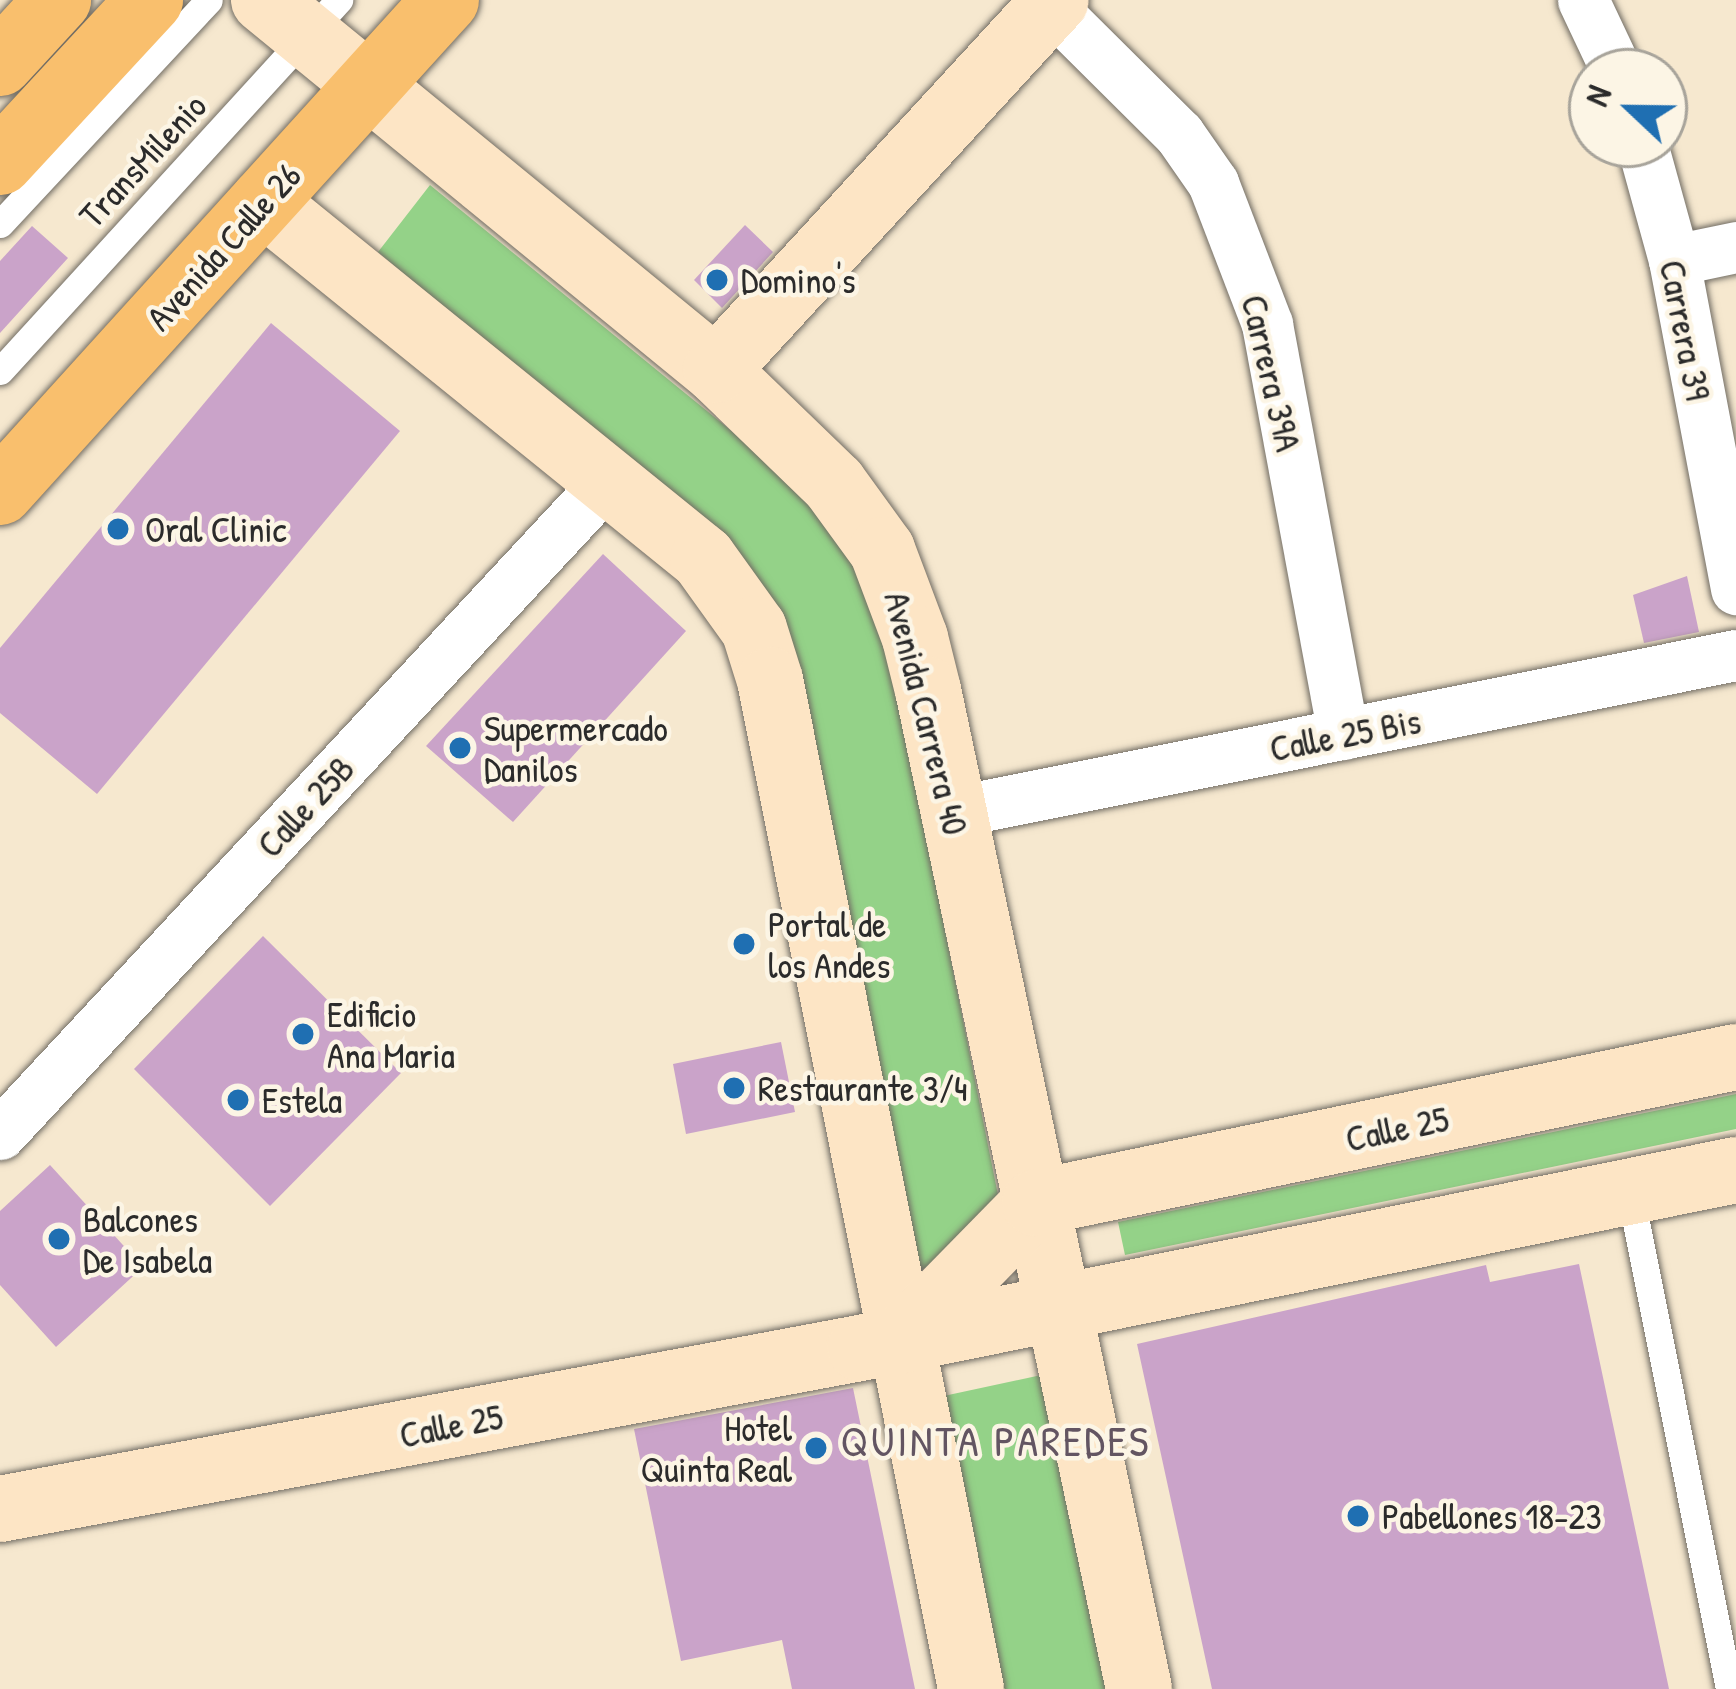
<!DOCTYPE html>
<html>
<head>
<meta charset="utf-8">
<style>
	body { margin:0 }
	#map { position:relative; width:1736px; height:1689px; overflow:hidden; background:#f6e8cf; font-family:"Patrick Hand",sans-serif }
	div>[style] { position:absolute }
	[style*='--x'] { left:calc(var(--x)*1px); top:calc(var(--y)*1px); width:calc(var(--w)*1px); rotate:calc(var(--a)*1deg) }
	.green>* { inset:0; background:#94d288 }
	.building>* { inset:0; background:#caa3c9 }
	.roads { filter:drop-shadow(0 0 3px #726d64) drop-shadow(0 0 3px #726d64) }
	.lane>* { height:27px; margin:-13.5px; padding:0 13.5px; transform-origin:13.5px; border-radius:13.5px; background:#fff }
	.street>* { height:51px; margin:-25.5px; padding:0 25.5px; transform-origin:25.5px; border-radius:25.5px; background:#fff }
	.secondary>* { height:66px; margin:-33px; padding:0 33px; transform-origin:33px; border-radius:33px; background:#fde5c5 }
	.primary>* { height:66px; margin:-33px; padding:0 33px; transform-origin:33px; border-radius:33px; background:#f9bf6d }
	.dots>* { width:33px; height:33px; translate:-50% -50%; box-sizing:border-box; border:6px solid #fcf5e5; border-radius:50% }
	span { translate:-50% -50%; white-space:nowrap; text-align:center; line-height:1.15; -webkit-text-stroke:9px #fcf5e5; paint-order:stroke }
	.street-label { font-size:36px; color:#2b2b2b }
	.poi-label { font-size:36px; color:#2b2b2b }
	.left { translate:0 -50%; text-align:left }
	.right { translate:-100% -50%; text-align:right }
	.quarter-label { font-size:42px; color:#635562; letter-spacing:3px }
	.north { position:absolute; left:1568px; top:48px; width:120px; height:120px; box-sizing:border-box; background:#fcf5e5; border:3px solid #a8a49b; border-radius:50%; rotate:292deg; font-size:33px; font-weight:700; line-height:48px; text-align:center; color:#2b2b2b }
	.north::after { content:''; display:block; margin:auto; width:42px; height:54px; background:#1f6fb2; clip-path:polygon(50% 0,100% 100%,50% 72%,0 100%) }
</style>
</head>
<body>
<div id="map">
	<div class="green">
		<i style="clip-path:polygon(430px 185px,772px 464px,837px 530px,881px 611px,999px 1200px,945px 1262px,908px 1273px,710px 532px,378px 252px)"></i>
		<i style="clip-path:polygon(1736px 1094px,1736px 1129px,1125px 1255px,1118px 1222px)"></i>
		<i style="clip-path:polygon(1046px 1374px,1112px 1689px,998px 1689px,939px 1397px)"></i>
	</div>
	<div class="building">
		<i style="clip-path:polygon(745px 225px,773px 252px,722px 308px,694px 280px)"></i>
		<i style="clip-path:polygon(32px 226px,68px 258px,0 333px,0 261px)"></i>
		<i style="clip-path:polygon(271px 323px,400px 431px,97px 794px,0 713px,0 648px)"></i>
		<i style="clip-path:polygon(603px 554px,686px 631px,513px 822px,426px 746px)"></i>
		<i style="clip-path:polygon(1687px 576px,1699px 632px,1644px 643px,1633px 595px)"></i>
		<i style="clip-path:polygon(263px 936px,401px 1073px,270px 1206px,134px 1069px)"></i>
		<i style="clip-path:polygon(781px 1042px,795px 1112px,686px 1134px,673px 1064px)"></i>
		<i style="clip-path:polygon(50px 1165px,143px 1267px,56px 1347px,0 1285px,0 1211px)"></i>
		<i style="clip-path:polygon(1579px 1264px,1669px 1689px,1212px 1689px,1137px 1344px,1486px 1265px,1490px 1282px)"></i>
		<i style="clip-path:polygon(853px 1388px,915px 1689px,792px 1689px,782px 1640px,681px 1661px,634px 1429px)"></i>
	</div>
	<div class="roads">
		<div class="lane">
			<i style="--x:0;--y:224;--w:306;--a:-47"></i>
			<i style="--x:0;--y:371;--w:503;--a:-47.58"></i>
			<i style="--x:1630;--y:1192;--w:507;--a:78.73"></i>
		</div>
		<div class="street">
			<i style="--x:1583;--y:0;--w:80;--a:64.7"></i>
			<i style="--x:1050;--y:6;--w:182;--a:44.8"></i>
			<i style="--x:1179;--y:134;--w:60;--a:55.2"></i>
			<i style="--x:1213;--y:183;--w:151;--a:69"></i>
			<i style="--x:1267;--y:324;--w:417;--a:79.5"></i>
			<i style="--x:1642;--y:144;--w:120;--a:74.6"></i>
			<i style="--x:1674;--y:260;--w:335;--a:79.3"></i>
			<i style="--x:1674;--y:260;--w:63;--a:-11.8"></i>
			<i style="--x:953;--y:812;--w:799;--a:-11.34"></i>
			<i style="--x:0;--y:1134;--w:896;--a:-47.08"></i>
		</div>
		<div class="secondary">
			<i style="--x:264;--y:0;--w:584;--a:39.3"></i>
			<i style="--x:716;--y:370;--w:164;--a:44"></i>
			<i style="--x:834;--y:484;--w:82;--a:54"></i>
			<i style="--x:882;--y:550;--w:94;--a:69.4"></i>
			<i style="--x:915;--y:638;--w:54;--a:76"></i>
			<i style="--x:928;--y:690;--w:1021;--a:78.07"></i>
			<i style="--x:263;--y:202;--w:566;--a:38.98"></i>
			<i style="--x:703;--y:558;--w:87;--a:54.3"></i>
			<i style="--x:754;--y:629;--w:53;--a:72.6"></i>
			<i style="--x:770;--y:680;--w:1029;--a:78.73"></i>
			<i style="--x:716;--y:370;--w:502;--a:-47.42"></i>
			<i style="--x:901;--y:1340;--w:192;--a:-45.6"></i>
			<i style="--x:1035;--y:1203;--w:716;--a:-11.77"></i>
			<i style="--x:0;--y:1509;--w:875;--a:-10.6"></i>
			<i style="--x:860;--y:1348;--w:894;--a:-11.49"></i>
		</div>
		<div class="primary">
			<i style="--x:0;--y:63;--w:86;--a:-47.4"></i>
			<i style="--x:0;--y:162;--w:221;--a:-47.2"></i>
			<i style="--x:0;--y:492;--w:664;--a:-47.81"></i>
		</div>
	</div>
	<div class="dots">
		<i style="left:717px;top:280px;background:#1f6fb2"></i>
		<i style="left:118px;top:529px;background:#1f6fb2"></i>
		<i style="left:460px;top:748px;background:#1f6fb2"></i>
		<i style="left:744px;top:944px;background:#1f6fb2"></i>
		<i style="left:303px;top:1034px;background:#1f6fb2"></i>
		<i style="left:734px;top:1088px;background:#1f6fb2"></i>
		<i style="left:238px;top:1100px;background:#1f6fb2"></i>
		<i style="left:59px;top:1239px;background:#1f6fb2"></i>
		<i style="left:816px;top:1448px;background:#1f6fb2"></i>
		<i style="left:1358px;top:1516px;background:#1f6fb2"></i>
	</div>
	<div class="street-label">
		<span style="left:142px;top:160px;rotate:-47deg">TransMilenio</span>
		<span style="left:223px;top:246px;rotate:-48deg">Avenida Calle 26</span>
		<span style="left:1686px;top:330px;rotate:79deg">Carrera 39</span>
		<span style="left:1272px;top:373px;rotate:77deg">Carrera 39A</span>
		<span style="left:927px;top:713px;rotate:76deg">Avenida Carrera 40</span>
		<span style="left:1345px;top:734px;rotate:-11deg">Calle 25 Bis</span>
		<span style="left:305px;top:806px;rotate:-47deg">Calle 25B</span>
		<span style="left:1397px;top:1128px;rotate:-12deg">Calle 25</span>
		<span style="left:451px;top:1425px;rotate:-11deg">Calle 25</span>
	</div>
	<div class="poi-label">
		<span class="left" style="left:741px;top:280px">Domino's</span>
		<span class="left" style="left:145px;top:529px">Oral Clinic</span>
		<span class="left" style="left:484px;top:748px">Supermercado<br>Danilos</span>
		<span class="left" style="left:768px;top:944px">Portal de<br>los Andes</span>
		<span class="left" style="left:327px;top:1034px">Edificio<br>Ana Maria</span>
		<span class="left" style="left:758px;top:1088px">Restaurante 3/4</span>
		<span class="left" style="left:262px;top:1100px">Estela</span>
		<span class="left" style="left:83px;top:1239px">Balcones<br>De Isabela</span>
		<span class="right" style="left:792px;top:1448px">Hotel<br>Quinta Real</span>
		<span class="left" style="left:1382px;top:1516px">Pabellones 18-23</span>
	</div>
	<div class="quarter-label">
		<span style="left:996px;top:1441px">QUINTA PAREDES</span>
	</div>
	<div class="north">N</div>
</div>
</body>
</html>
